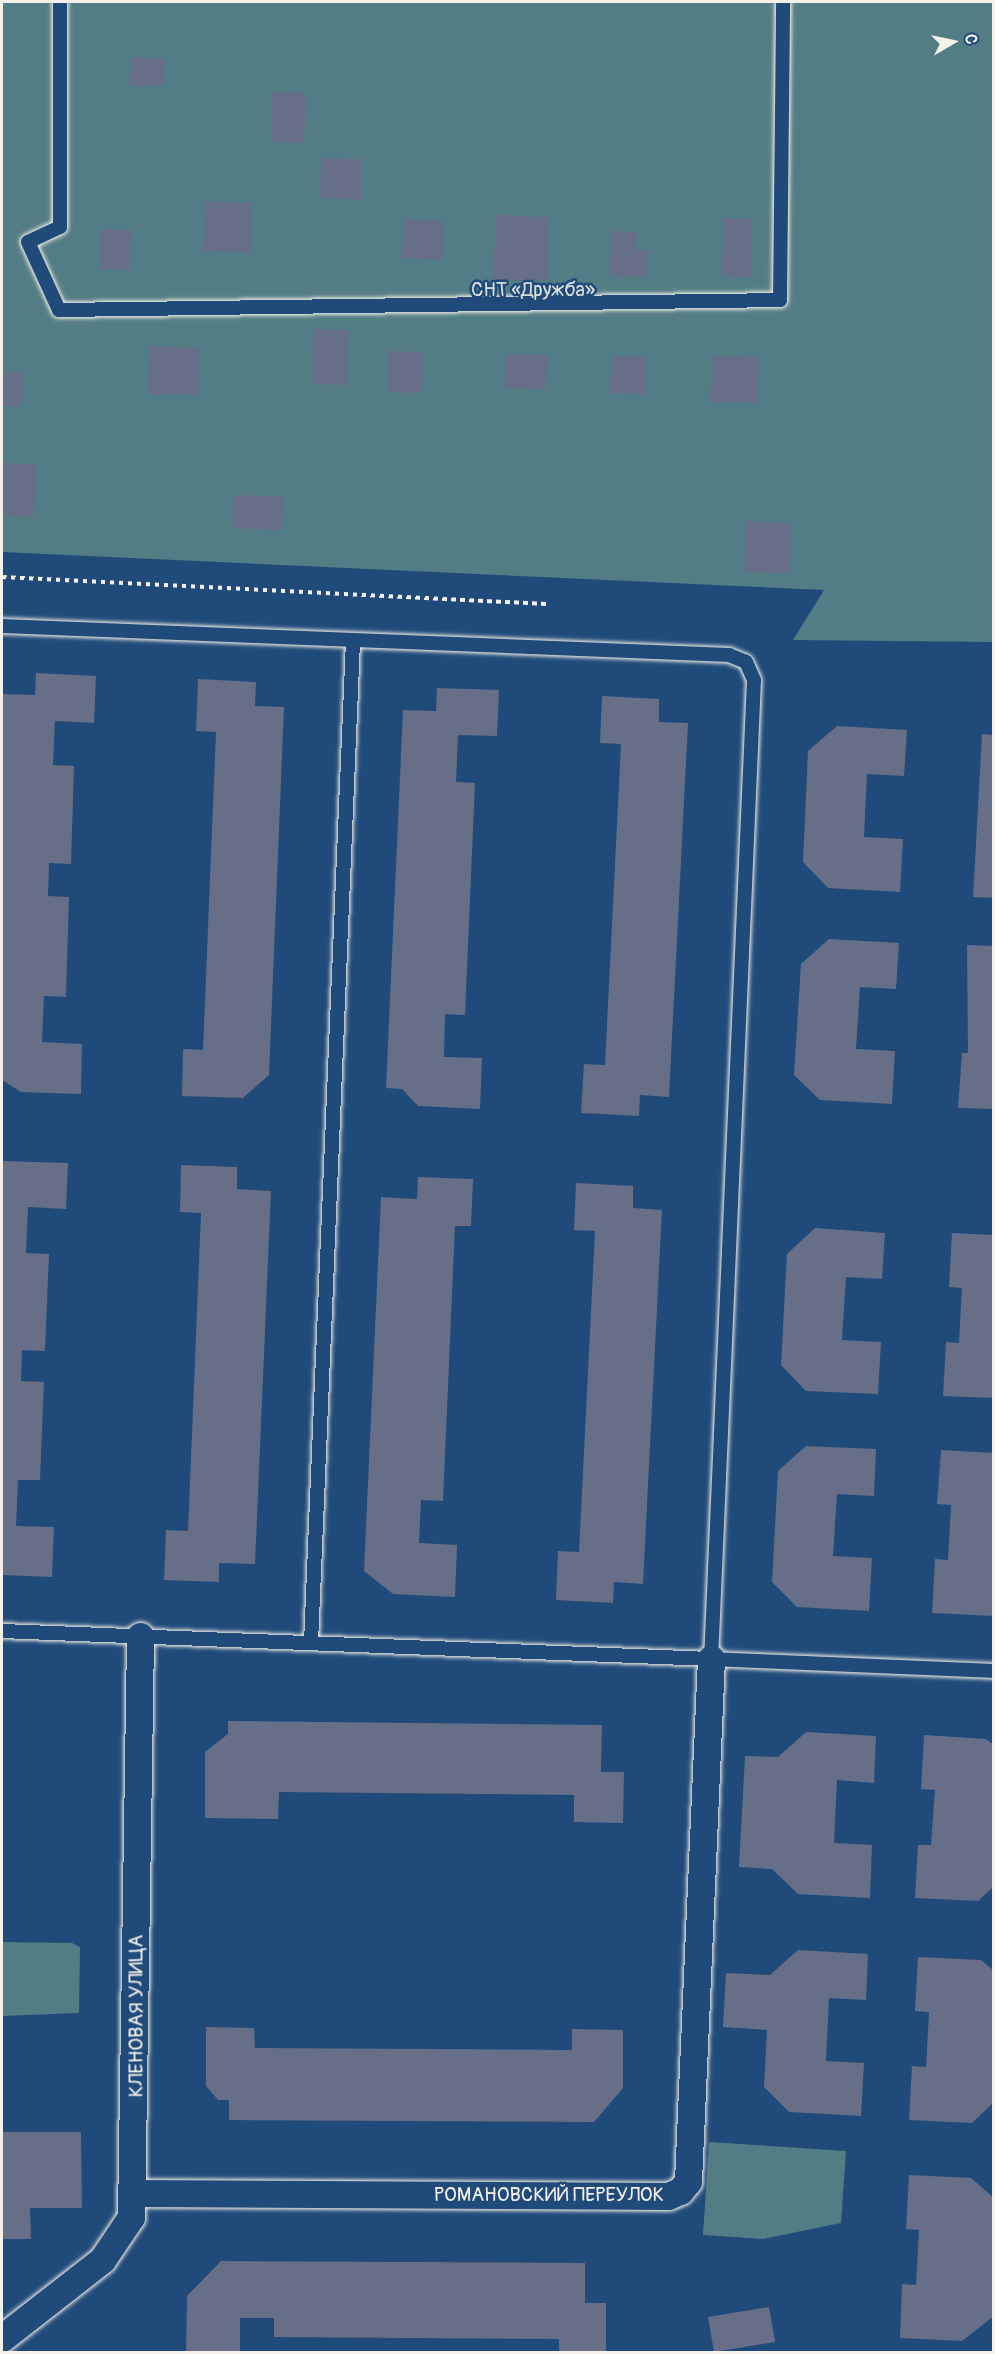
<!DOCTYPE html>
<html>
<head>
<meta charset="utf-8">
<style>
	body { margin:0 }
	#map { position:relative; width:995px; height:2354px; overflow:hidden; background:#1f4a7a; font-family:Pangolin,sans-serif }
	div>[style] { position:absolute }
	[style*='--x'] { left:calc(var(--x)*1px); top:calc(var(--y)*1px); width:calc(var(--w)*1px); rotate:calc(var(--a)*1deg) }
	.green>* { inset:0; background:#537d84 }
	.building>* { inset:0; background:#666f87 }
	.path>* { height:4px; margin-top:-2px; transform-origin:0; background:repeating-linear-gradient(90deg,#f4f1e8 0 4.5px,transparent 0 9px) }
	.roads { filter:drop-shadow(0 0 2px #f4f1e8) drop-shadow(0 0 2px #f4f1e8) }
	.lane>* { height:14px; margin:-7px; padding:0 7px; transform-origin:7px; border-radius:7px; background:#1f4a7a }
	.street>* { height:27px; margin:-13.5px; padding:0 13.5px; transform-origin:13.5px; border-radius:13.5px; background:#1f4a7a }
	span { translate:-50% -50%; white-space:nowrap; text-align:center; line-height:1.15; -webkit-text-stroke:5px #1f4a7a; paint-order:stroke }
	.park-label { font-size:20px; color:#dce0d9 }
	.street-label { font-size:20px; color:#f4f1e8 }
	.frame { position:absolute; inset:0; border:3px solid #f4f1e8; pointer-events:none }
	.north { position:absolute; left:923px; top:12px; width:60px; height:60px; -webkit-text-stroke:4px #1f4a7a; paint-order:stroke; rotate:81deg; font-size:16px; font-weight:700; line-height:24px; text-align:center; color:#f4f1e8 }
	.north::after { content:''; display:block; margin:auto; width:21px; height:27px; background:#f4f1e8; clip-path:polygon(50% 0,100% 100%,50% 72%,0 100%) }
</style>
</head>
<body>
<div id="map">
	<div class="green">
		<i style="clip-path:polygon(2px 2px,993px 2px,993px 642px,793px 640px,824px 590px,2px 552px)"></i>
		<i style="clip-path:polygon(2px 1942px,72px 1943px,80px 1947px,79px 2013px,2px 2016px)"></i>
		<i style="clip-path:polygon(709px 2142px,846px 2151px,841px 2223px,763px 2239px,703px 2235px)"></i>
	</div>
	<div class="building">
		<i style="clip-path:polygon(131px 57px,165px 58px,164px 86px,130px 85px)"></i>
		<i style="clip-path:polygon(272px 92px,306px 93px,304px 143px,271px 142px)"></i>
		<i style="clip-path:polygon(321px 158px,361px 159px,361px 200px,320px 198px)"></i>
		<i style="clip-path:polygon(206px 201px,252px 203px,251px 252px,204px 251px)"></i>
		<i style="clip-path:polygon(496px 215px,549px 217px,547px 281px,493px 280px)"></i>
		<i style="clip-path:polygon(723px 218px,752px 219px,751px 277px,722px 276px)"></i>
		<i style="clip-path:polygon(403px 220px,444px 221px,443px 260px,402px 258px)"></i>
		<i style="clip-path:polygon(100px 229px,131px 230px,129px 270px,99px 269px)"></i>
		<i style="clip-path:polygon(611px 231px,637px 232px,636px 250px,647px 250px,646px 277px,610px 276px)"></i>
		<i style="clip-path:polygon(313px 329px,349px 330px,347px 385px,311px 384px)"></i>
		<i style="clip-path:polygon(150px 346px,200px 348px,198px 395px,148px 394px)"></i>
		<i style="clip-path:polygon(388px 351px,424px 352px,422px 393px,387px 392px)"></i>
		<i style="clip-path:polygon(506px 354px,547px 355px,546px 389px,504px 388px)"></i>
		<i style="clip-path:polygon(611px 356px,646px 357px,645px 394px,610px 393px)"></i>
		<i style="clip-path:polygon(712px 356px,759px 357px,757px 403px,710px 402px)"></i>
		<i style="clip-path:polygon(2px 371px,23px 372px,22px 407px,2px 406px)"></i>
		<i style="clip-path:polygon(2px 463px,36px 464px,34px 517px,2px 516px)"></i>
		<i style="clip-path:polygon(233px 495px,283px 496px,282px 530px,232px 528px)"></i>
		<i style="clip-path:polygon(746px 521px,791px 523px,790px 573px,744px 572px)"></i>
		<i style="clip-path:polygon(36px 673px,96px 676px,94px 723px,55px 721px,53px 765px,74px 766px,71px 864px,49px 863px,48px 896px,69px 897px,66px 997px,44px 996px,42px 1042px,82px 1044px,81px 1094px,21px 1092px,2px 1080px,2px 694px,35px 695px)"></i>
		<i style="clip-path:polygon(198px 679px,256px 682px,255px 706px,284px 707px,269px 1075px,243px 1098px,182px 1096px,183px 1049px,203px 1050px,216px 732px,196px 731px)"></i>
		<i style="clip-path:polygon(437px 688px,499px 690px,497px 736px,458px 735px,456px 782px,475px 783px,465px 1015px,445px 1014px,444px 1057px,482px 1058px,480px 1109px,418px 1106px,402px 1089px,386px 1088px,403px 710px,436px 711px)"></i>
		<i style="clip-path:polygon(602px 696px,659px 699px,659px 722px,688px 723px,669px 1097px,640px 1095px,639px 1116px,581px 1113px,584px 1064px,605px 1065px,621px 744px,600px 743px)"></i>
		<i style="clip-path:polygon(837px 726px,907px 730px,904px 776px,867px 774px,864px 837px,903px 839px,900px 892px,828px 888px,803px 862px,808px 751px)"></i>
		<i style="clip-path:polygon(982px 734px,994px 735px,994px 898px,973px 897px)"></i>
		<i style="clip-path:polygon(829px 939px,899px 943px,896px 989px,860px 987px,856px 1049px,895px 1051px,892px 1104px,820px 1100px,794px 1075px,801px 964px)"></i>
		<i style="clip-path:polygon(967px 945px,994px 946px,994px 1109px,958px 1108px,962px 1053px,968px 1053px)"></i>
		<i style="clip-path:polygon(2px 1161px,68px 1163px,66px 1209px,28px 1207px,26px 1253px,49px 1254px,45px 1351px,22px 1350px,21px 1381px,44px 1382px,40px 1480px,18px 1480px,16px 1526px,54px 1527px,52px 1577px,2px 1575px)"></i>
		<i style="clip-path:polygon(181px 1165px,237px 1167px,237px 1189px,271px 1191px,255px 1564px,219px 1563px,219px 1582px,164px 1580px,166px 1530px,188px 1531px,201px 1213px,180px 1212px)"></i>
		<i style="clip-path:polygon(418px 1177px,473px 1179px,471px 1226px,455px 1226px,443px 1501px,421px 1500px,419px 1543px,457px 1545px,455px 1597px,393px 1594px,364px 1571px,381px 1197px,417px 1199px)"></i>
		<i style="clip-path:polygon(576px 1183px,633px 1186px,633px 1208px,662px 1210px,643px 1584px,614px 1582px,613px 1603px,556px 1600px,558px 1551px,579px 1552px,595px 1231px,574px 1230px)"></i>
		<i style="clip-path:polygon(815px 1228px,885px 1233px,882px 1279px,846px 1277px,842px 1340px,881px 1342px,878px 1394px,806px 1391px,781px 1365px,787px 1254px)"></i>
		<i style="clip-path:polygon(952px 1233px,994px 1235px,994px 1398px,943px 1396px,946px 1342px,959px 1343px,962px 1288px,949px 1287px)"></i>
		<i style="clip-path:polygon(806px 1446px,876px 1449px,874px 1496px,837px 1494px,833px 1556px,872px 1558px,869px 1611px,797px 1607px,772px 1582px,778px 1471px)"></i>
		<i style="clip-path:polygon(941px 1450px,994px 1453px,994px 1616px,932px 1613px,935px 1559px,948px 1560px,951px 1505px,937px 1504px)"></i>
		<i style="clip-path:polygon(228px 1721px,602px 1725px,601px 1772px,624px 1772px,623px 1823px,574px 1822px,574px 1795px,279px 1792px,278px 1819px,205px 1818px,205px 1752px,228px 1734px)"></i>
		<i style="clip-path:polygon(806px 1732px,876px 1736px,874px 1783px,837px 1780px,834px 1843px,872px 1845px,870px 1898px,798px 1894px,772px 1869px,739px 1867px,745px 1756px,778px 1757px)"></i>
		<i style="clip-path:polygon(924px 1735px,986px 1739px,994px 1745px,994px 1886px,978px 1901px,915px 1898px,918px 1845px,931px 1845px,935px 1790px,921px 1789px)"></i>
		<i style="clip-path:polygon(798px 1950px,868px 1954px,866px 2000px,829px 1998px,826px 2061px,864px 2063px,861px 2116px,789px 2112px,764px 2087px,767px 2030px,723px 2027px,726px 1973px,770px 1975px)"></i>
		<i style="clip-path:polygon(918px 1957px,981px 1960px,994px 1971px,994px 2102px,972px 2123px,909px 2120px,912px 2066px,926px 2067px,929px 2012px,915px 2011px)"></i>
		<i style="clip-path:polygon(206px 2027px,254px 2028px,255px 2048px,572px 2050px,572px 2029px,623px 2030px,623px 2088px,594px 2122px,229px 2120px,229px 2100px,218px 2100px,206px 2086px)"></i>
		<i style="clip-path:polygon(2px 2132px,81px 2132px,82px 2208px,30px 2208px,31px 2239px,2px 2239px)"></i>
		<i style="clip-path:polygon(909px 2175px,971px 2178px,994px 2198px,994px 2316px,962px 2341px,900px 2338px,902px 2284px,916px 2285px,919px 2230px,906px 2229px)"></i>
		<i style="clip-path:polygon(221px 2261px,585px 2263px,585px 2303px,606px 2303px,606px 2352px,559px 2352px,559px 2339px,274px 2337px,274px 2318px,240px 2318px,240px 2352px,186px 2352px,187px 2296px)"></i>
		<i style="clip-path:polygon(769px 2307px,775px 2342px,714px 2352px,708px 2317px)"></i>
	</div>
	<div class="path">
		<i style="--x:2;--y:577;--w:545;--a:2.84"></i>
	</div>
	<div class="roads">
		<div class="lane">
			<i style="--x:60;--y:2;--w:225;--a:90"></i>
			<i style="--x:60;--y:227;--w:35;--a:155"></i>
			<i style="--x:28;--y:242;--w:75;--a:65.5"></i>
			<i style="--x:59;--y:310;--w:721;--a:-0.79"></i>
			<i style="--x:780;--y:300;--w:298;--a:-89.4"></i>
			<i style="--x:2;--y:626;--w:728;--a:2.28"></i>
			<i style="--x:729;--y:655;--w:18;--a:22"></i>
			<i style="--x:746;--y:662;--w:20;--a:66"></i>
			<i style="--x:754;--y:680;--w:980;--a:92.51"></i>
			<i style="--x:711;--y:1659;--w:710;--a:-177.74"></i>
			<i style="--x:311;--y:1643;--w:1004;--a:-87.6"></i>
			<i style="--x:711;--y:1659;--w:283;--a:2.4"></i>
		</div>
		<div class="street">
			<i style="--x:135;--y:2193;--w:533;--a:0.32"></i>
			<i style="--x:668;--y:2196;--w:13;--a:-23"></i>
			<i style="--x:680;--y:2191;--w:13;--a:-51"></i>
			<i style="--x:688;--y:2181;--w:523;--a:-87.48"></i>
			<i style="--x:2;--y:2338;--w:127;--a:-38"></i>
			<i style="--x:102;--y:2260;--w:52;--a:-56"></i>
			<i style="--x:131;--y:2217;--w:581;--a:-89.11"></i>
		</div>
	</div>
	<div class="park-label">
		<span style="left:533px;top:289px">СНТ «Дружба»</span>
	</div>
	<div class="street-label">
		<span style="left:136px;top:2016px;rotate:-90deg">КЛЕНОВАЯ УЛИЦА</span>
		<span style="left:549px;top:2194px">РОМАНОВСКИЙ ПЕРЕУЛОК</span>
	</div>
	<div class="frame"></div>
	<div class="north">С</div>
</div>
</body>
</html>
